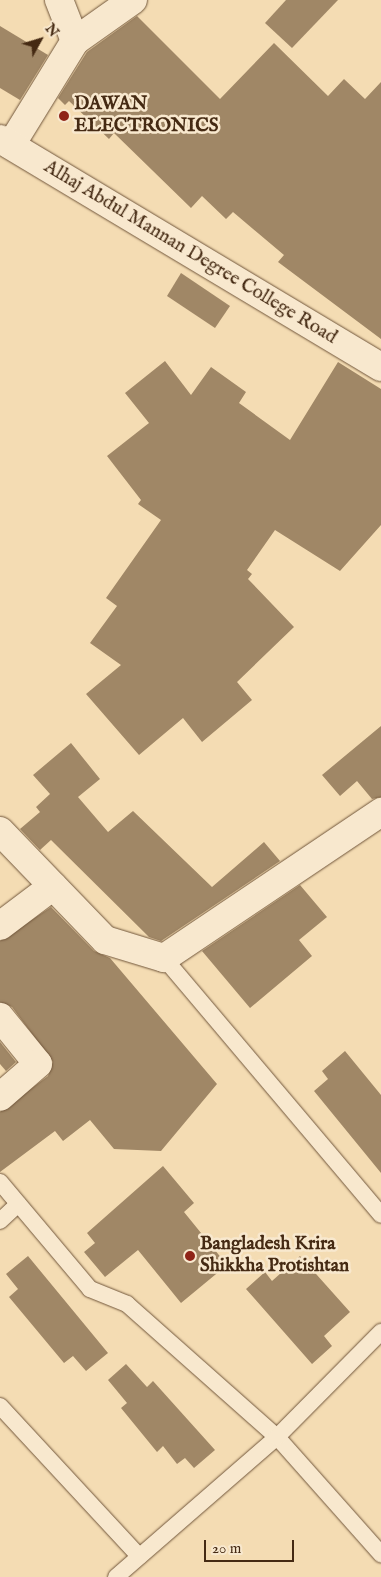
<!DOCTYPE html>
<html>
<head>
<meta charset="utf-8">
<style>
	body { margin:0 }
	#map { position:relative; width:381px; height:1577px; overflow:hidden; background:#f4dcb3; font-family:"IM FELL English",serif }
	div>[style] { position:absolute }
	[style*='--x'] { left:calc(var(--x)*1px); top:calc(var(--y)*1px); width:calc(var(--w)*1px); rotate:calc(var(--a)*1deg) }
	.building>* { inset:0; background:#a08766 }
	.roads { filter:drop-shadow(0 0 1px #71563b) drop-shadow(0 0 1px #71563b) }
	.service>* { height:16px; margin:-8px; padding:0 8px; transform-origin:8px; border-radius:8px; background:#f8e8ce }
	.minor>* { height:28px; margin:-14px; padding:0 14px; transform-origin:14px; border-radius:14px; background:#f8e8ce }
	.tertiary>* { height:28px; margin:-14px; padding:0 14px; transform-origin:14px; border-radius:14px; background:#f8e8ce }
	.dots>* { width:14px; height:14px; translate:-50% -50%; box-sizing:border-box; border:2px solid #f8e8ce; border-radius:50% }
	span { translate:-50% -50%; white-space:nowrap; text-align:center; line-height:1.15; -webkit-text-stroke:5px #f8e8ce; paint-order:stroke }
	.poi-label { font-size:19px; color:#452a13; font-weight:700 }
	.left { translate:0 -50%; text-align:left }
	.street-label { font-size:19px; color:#452a13 }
	.north { position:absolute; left:15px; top:15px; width:50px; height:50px; -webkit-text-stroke:4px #f8e8ce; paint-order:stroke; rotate:51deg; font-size:14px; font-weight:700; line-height:20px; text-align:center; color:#452a13 }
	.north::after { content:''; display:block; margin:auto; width:18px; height:22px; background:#452a13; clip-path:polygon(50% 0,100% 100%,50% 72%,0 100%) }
	.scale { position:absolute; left:204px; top:1540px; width:90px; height:22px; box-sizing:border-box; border:2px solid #452a13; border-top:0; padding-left:6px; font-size:15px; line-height:18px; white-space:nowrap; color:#452a13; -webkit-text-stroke:4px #f8e8ce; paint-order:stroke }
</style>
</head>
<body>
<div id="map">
	<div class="building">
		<i style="clip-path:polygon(286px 0,338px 0,292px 48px,265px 23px)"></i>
		<i style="clip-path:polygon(137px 16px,220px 99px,274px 43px,328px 96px,344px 79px,365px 99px,381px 82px,381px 339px,278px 262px,284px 255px,233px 212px,226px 219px,202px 196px,191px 208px,114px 133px,109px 139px,69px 101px,65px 105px,58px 98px,87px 52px)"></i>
		<i style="clip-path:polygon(0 26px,48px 55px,20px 100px,0 88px)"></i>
		<i style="clip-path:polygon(181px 273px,230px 306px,215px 328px,167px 296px)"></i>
		<i style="clip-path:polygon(165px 361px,191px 395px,211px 367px,246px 392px,239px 403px,290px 440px,338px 362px,381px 389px,381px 525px,340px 571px,275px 530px,247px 570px,252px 574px,248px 579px,294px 627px,237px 682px,252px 700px,202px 742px,183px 718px,139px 755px,86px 694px,121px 665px,90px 643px,117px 606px,106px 598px,161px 520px,138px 504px,141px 500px,107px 456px,149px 423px,125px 393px)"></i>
		<i style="clip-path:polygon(381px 726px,381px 797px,372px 799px,357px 781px,340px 796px,322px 775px)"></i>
		<i style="clip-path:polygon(71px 743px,100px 779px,78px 797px,108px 832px,133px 811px,212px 887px,264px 842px,280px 861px,161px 941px,149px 937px,51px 840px,40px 850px,20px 829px,40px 812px,36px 807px,50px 794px,33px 775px)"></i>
		<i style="clip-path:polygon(300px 885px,327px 917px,299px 940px,312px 956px,250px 1008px,202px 951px)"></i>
		<i style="clip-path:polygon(51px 907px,94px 951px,110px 958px,217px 1084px,161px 1151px,114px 1149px,90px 1120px,63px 1141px,55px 1131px,0 1172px,0 1112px,48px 1076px,53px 1062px,12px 1007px,0 1002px,0 941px)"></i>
		<i style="clip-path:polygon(0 1042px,16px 1062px,6px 1071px,0 1064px)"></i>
		<i style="clip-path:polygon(345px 1051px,381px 1095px,381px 1173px,314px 1091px,328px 1079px,322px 1071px)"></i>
		<i style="clip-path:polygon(163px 1166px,194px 1203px,184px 1212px,227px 1265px,181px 1303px,138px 1250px,105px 1277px,84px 1252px,95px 1243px,87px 1233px)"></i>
		<i style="clip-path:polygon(28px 1256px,108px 1353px,86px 1371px,73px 1356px,64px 1363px,9px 1297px,18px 1289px,6px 1274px)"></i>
		<i style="clip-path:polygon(300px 1256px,350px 1312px,324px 1336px,332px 1346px,312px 1364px,246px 1289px,265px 1272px,272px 1281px)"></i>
		<i style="clip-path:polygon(126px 1364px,147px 1387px,153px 1381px,215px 1450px,194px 1468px,185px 1458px,177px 1464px,163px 1446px,157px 1452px,121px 1408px,127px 1403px,108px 1380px)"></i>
	</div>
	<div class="roads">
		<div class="service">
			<i style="--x:164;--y:958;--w:336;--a:49.8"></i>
			<i style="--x:0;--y:1182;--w:140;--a:49.9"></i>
			<i style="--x:90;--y:1289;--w:40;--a:22"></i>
			<i style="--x:127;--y:1304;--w:200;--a:41.6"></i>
			<i style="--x:277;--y:1437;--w:157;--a:48.4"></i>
			<i style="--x:0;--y:1221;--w:25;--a:-43"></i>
			<i style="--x:0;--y:1406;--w:205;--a:47.2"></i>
			<i style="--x:116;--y:1577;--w:213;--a:-41"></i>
			<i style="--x:277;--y:1437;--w:148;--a:-45.3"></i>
		</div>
		<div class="minor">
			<i style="--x:75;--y:41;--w:71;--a:-35.3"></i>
			<i style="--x:11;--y:145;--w:122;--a:-58.4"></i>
			<i style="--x:75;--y:41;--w:44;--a:-111.3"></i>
			<i style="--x:0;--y:831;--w:76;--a:46.1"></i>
			<i style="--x:0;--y:926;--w:66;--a:-37"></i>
			<i style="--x:53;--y:886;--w:75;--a:46.1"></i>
			<i style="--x:105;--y:940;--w:62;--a:17"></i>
			<i style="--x:164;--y:958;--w:262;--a:-33.9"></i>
			<i style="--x:0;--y:1017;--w:60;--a:51"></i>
			<i style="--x:38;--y:1064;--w:50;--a:139"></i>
		</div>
		<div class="tertiary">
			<i style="--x:0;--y:139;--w:444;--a:30.9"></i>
		</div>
	</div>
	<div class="dots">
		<i style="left:64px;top:116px;background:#8f2418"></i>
		<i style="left:190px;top:1256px;background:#8f2418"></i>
	</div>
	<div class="poi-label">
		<span class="left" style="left:74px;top:116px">DAWAN<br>ELECTRONICS</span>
		<span class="left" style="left:200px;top:1256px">Bangladesh Krira<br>Shikkha Protishtan</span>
	</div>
	<div class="street-label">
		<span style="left:190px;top:253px;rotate:31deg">Alhaj Abdul Mannan Degree College Road</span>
	</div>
	<div class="north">N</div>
	<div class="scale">20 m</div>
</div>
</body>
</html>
